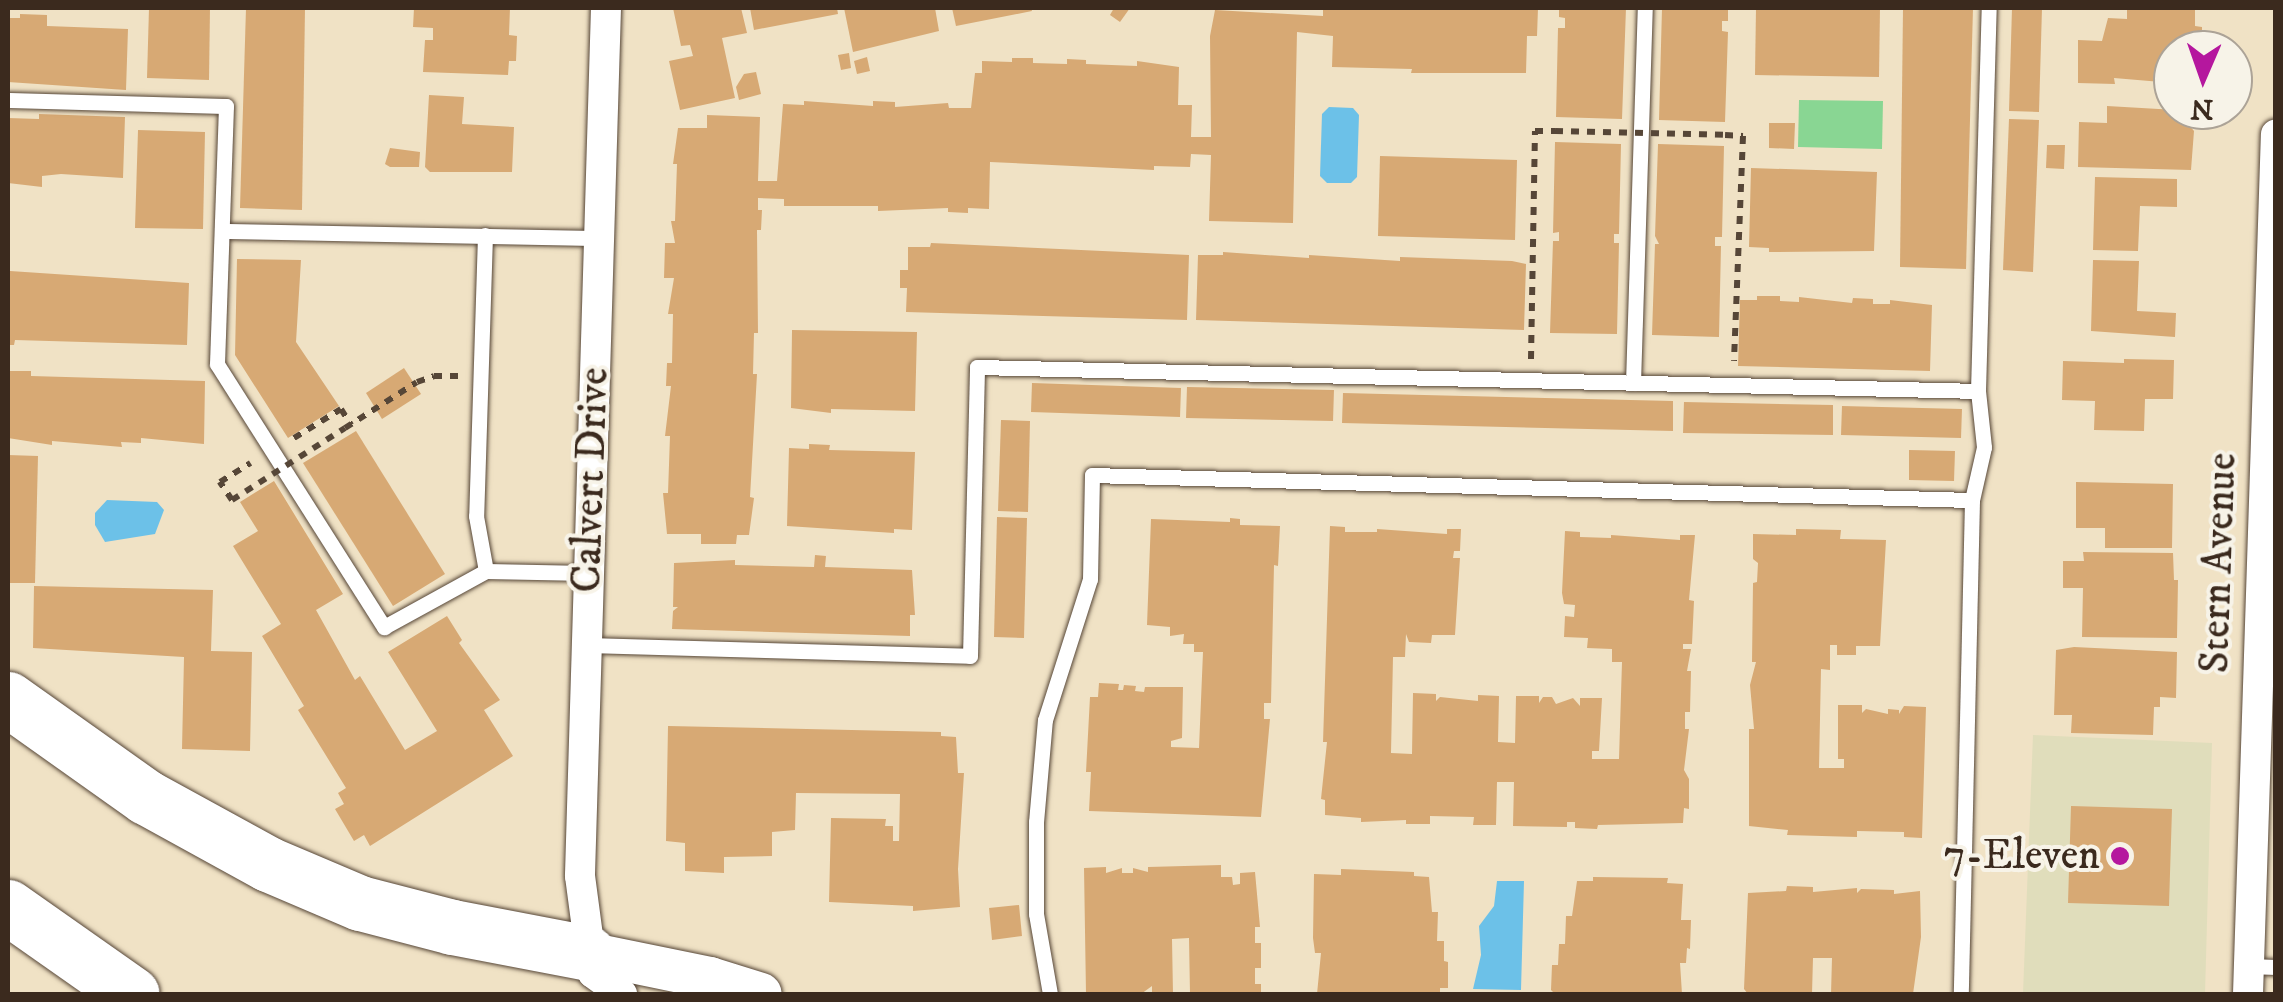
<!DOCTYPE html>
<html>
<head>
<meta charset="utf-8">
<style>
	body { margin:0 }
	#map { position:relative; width:2283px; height:1002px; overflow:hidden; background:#f0e2c5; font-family:"IM FELL DW Pica",serif }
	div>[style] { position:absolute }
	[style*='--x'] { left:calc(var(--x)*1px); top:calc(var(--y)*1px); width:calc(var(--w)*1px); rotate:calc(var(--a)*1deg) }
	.built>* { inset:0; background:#e0ddbb }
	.green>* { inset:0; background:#89d693 }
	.water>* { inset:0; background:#6cc1e8 }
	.building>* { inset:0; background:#d7a974 }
	.path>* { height:6px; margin-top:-3px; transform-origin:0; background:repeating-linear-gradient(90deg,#564637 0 8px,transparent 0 16px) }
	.roads { filter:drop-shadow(0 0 2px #564637) drop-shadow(0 0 2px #564637) }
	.lane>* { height:15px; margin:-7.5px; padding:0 7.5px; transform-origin:7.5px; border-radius:7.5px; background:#fff }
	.street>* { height:30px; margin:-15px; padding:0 15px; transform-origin:15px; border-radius:15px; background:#fff }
	.secondary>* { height:42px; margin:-21px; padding:0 21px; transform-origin:21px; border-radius:21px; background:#fff }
	.highway>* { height:55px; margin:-27.5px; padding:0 27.5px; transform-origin:27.5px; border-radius:27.5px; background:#fff }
	.path-bridge>* { height:6px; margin-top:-3px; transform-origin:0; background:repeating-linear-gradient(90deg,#564637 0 8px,transparent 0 16px) }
	.dots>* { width:28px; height:28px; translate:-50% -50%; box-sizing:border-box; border:5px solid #f7f3e8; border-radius:50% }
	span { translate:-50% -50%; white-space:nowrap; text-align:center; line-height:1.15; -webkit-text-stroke:8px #f7f3e8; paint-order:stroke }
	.street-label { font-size:42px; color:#3b2a1e }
	.poi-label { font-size:42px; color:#3b2a1e }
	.right { translate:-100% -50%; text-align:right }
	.frame { position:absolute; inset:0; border:10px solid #3b2a1e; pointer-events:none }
	.north { position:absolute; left:2153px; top:30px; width:100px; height:100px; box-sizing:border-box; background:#f7f3e8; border:2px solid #aca397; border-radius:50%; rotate:182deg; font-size:28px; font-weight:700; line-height:40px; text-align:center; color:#3b2a1e }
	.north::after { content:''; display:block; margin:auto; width:35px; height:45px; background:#b5179e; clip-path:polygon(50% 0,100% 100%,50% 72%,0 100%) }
</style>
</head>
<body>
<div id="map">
	<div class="built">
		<i style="clip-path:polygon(2033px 735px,2212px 743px,2205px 994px,2023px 994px)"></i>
	</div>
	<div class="green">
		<i style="clip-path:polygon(1799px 100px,1883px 101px,1882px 149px,1798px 147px)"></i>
	</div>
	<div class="water">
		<i style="clip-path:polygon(1329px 107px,1353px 108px,1359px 115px,1357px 177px,1351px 183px,1327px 183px,1320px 176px,1322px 114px)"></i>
		<i style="clip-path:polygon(107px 500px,157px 502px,164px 510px,155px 534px,105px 542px,95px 525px,95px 513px)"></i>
		<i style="clip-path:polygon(1497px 881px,1524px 881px,1521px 990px,1473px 989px,1481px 955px,1479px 926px,1494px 906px)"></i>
	</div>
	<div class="building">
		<i style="clip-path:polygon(149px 8px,210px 8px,209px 80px,147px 78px)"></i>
		<i style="clip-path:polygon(246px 8px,305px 8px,302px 210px,240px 208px)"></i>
		<i style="clip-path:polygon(414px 8px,510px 8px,509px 35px,517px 36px,516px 61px,509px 61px,508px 75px,423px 72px,425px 40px,433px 40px,433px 28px,413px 27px)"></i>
		<i style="clip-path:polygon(673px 8px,741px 8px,747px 33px,722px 38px,735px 98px,680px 110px,669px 61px,693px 56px,690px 45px,681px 46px)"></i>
		<i style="clip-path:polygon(750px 8px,837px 8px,838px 14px,754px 30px)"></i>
		<i style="clip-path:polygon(844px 8px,935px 8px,939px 31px,853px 52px)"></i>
		<i style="clip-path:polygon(952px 8px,1031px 8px,1032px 11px,956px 26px)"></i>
		<i style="clip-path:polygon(1114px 8px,1130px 8px,1120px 22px,1110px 15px)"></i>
		<i style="clip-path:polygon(1333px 8px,1538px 8px,1537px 36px,1527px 36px,1526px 73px,1411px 73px,1412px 69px,1332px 67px,1333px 36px,1297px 32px,1293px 223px,1209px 221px,1211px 155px,1191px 154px,1190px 167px,1154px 166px,1154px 170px,990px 162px,989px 209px,968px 208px,968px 213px,948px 212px,948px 208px,878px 211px,878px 206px,784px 206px,784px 199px,758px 198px,758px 210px,762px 210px,761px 230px,757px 230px,758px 333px,754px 333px,753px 374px,757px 374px,750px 497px,754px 498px,749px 535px,737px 535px,736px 544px,701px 544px,701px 534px,667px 534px,663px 493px,668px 493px,670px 436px,665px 436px,671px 386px,666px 386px,667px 363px,672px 363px,673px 314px,668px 314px,674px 278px,664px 278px,665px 243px,675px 243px,671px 221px,675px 221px,677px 164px,673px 164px,678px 128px,707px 128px,707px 115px,760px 117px,758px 181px,777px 181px,783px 104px,804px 105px,804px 101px,873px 106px,873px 101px,895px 102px,895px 107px,948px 103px,949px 108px,971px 108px,975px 73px,982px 73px,982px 61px,1012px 62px,1012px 58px,1033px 58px,1033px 63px,1067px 64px,1067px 59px,1086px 60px,1086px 64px,1137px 66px,1137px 61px,1179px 67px,1178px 105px,1192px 105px,1191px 137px,1211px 137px,1210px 36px,1215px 10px,1323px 16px,1323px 9px)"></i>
		<i style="clip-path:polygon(1559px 8px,1626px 8px,1622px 119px,1556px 117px,1558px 28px,1565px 28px,1565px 18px,1559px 17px)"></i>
		<i style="clip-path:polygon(1662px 8px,1728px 8px,1728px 21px,1722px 21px,1722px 31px,1728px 32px,1725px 122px,1659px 120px)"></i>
		<i style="clip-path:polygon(1756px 8px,1880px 8px,1879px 77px,1755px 75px)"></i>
		<i style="clip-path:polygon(1973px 8px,1966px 269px,1900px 267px,1903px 9px)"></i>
		<i style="clip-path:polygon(2012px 8px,2042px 8px,2039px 112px,2009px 111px)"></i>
		<i style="clip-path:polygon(2127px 8px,2195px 8px,2195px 26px,2202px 27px,2202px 50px,2173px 50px,2173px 83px,2114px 78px,2115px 84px,2078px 83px,2078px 40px,2102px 41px,2108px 18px,2127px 19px)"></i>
		<i style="clip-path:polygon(20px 14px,47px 15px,47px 26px,128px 29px,126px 90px,8px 82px,8px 18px,20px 18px)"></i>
		<i style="clip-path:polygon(849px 53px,851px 68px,841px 70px,838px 55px)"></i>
		<i style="clip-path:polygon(867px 57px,870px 71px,857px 74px,854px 61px)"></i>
		<i style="clip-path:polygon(756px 72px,761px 94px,739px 100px,736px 87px,744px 74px)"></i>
		<i style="clip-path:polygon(429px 95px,464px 97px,462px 124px,514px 127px,512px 172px,430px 172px,425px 167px)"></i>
		<i style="clip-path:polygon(2107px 106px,2176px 110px,2194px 131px,2191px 170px,2078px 167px,2079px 122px,2107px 123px)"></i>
		<i style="clip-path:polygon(39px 114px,125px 117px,123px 178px,61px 174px,42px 176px,42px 187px,8px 183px,8px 118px,39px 119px)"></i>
		<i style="clip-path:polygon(2009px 119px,2039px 120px,2033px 272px,2003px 270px)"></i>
		<i style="clip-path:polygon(1769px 123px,1795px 123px,1794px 149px,1769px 148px)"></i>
		<i style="clip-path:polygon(138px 130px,205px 132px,203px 229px,135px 228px)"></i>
		<i style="clip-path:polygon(1555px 142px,1621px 144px,1619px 234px,1614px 234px,1614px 243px,1619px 243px,1617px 334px,1550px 333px,1553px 241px,1559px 241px,1559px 232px,1553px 233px)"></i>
		<i style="clip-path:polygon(1658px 144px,1724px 146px,1722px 237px,1715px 237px,1715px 246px,1721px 246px,1719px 337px,1652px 335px,1655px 244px,1659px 244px,1655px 236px)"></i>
		<i style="clip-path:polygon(2047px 145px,2065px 145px,2064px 169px,2046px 168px)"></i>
		<i style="clip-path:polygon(390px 148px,420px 152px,419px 167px,390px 167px,385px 164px)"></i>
		<i style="clip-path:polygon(1380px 156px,1517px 160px,1515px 240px,1378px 236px)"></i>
		<i style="clip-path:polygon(1751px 168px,1877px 172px,1874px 251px,1769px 252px,1769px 248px,1749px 247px)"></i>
		<i style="clip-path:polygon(2095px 177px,2177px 179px,2177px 207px,2140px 206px,2138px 251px,2093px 250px)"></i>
		<i style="clip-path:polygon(931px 243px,1189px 255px,1187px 320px,906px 312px,907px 288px,900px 288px,900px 270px,908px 270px,908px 247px,930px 247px)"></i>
		<i style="clip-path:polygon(1223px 252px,1309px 258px,1309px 255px,1400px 261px,1400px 257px,1512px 261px,1526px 264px,1524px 330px,1196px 320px,1198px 255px,1223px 255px)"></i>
		<i style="clip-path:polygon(237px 259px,301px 260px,296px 342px,339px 406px,288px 438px,235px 355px)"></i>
		<i style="clip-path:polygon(2093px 260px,2139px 261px,2137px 311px,2176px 313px,2175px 337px,2091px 331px)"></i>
		<i style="clip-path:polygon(10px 271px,189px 283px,187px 345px,15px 340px,14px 345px,8px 345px)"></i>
		<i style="clip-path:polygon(1757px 296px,1780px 296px,1780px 301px,1799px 302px,1799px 297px,1852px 303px,1853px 298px,1873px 299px,1873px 304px,1890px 304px,1890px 300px,1932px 305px,1930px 371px,1738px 366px,1740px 300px,1757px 300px)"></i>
		<i style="clip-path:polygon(792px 330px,917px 332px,915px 411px,831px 409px,831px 413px,791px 408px)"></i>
		<i style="clip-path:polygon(2124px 359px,2174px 360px,2173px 399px,2145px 399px,2144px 431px,2094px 430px,2095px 401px,2062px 400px,2063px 361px,2124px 363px)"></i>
		<i style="clip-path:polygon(404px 368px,421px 394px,382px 419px,366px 393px)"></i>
		<i style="clip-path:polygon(8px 371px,31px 371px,31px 376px,205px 381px,204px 444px,141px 438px,141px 443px,121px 442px,122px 447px,52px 441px,52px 445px,8px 438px)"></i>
		<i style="clip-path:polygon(1032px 383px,1181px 388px,1180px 417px,1031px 412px)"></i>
		<i style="clip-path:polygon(1187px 387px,1334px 390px,1333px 421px,1186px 418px)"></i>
		<i style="clip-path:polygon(1343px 393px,1673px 401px,1673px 431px,1342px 423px)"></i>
		<i style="clip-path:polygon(1684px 402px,1833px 405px,1833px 435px,1683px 433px)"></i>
		<i style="clip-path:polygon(1842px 406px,1962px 409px,1961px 438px,1841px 435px)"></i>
		<i style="clip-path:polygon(1001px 420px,1030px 421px,1028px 512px,998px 511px)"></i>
		<i style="clip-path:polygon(356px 431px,445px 574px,393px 606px,303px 463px)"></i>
		<i style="clip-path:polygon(809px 444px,830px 445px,829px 450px,915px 452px,912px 530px,894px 529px,894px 533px,787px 526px,789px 448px,809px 449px)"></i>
		<i style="clip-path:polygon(1909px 450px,1955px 451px,1954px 481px,1909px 480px)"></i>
		<i style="clip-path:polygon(8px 455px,38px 456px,35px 583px,8px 583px)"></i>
		<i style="clip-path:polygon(274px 481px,343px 594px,316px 610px,355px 680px,360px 676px,405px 750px,437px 731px,388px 652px,447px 616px,462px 640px,459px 643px,500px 700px,484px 710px,513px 756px,370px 846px,364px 835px,354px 841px,335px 809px,344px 804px,338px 793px,346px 788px,298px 710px,304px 706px,262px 636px,281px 624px,233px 546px,258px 531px,240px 502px)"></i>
		<i style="clip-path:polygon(2076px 482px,2173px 484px,2172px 548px,2105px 548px,2105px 528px,2076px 528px)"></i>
		<i style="clip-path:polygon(997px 517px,1027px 518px,1024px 638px,994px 637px)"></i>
		<i style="clip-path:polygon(1230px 518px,1240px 519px,1240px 525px,1280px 526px,1278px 566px,1274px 565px,1271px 703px,1264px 703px,1264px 719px,1270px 719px,1261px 817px,1089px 811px,1091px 772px,1086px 772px,1090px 697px,1098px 697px,1099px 683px,1119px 684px,1118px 690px,1123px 690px,1124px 685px,1136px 686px,1135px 691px,1144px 692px,1145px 687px,1183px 687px,1182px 738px,1171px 741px,1171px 747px,1199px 748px,1203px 652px,1194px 652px,1194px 644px,1183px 644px,1184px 634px,1170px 636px,1170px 627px,1147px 625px,1151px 519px,1230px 522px)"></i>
		<i style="clip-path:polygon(1330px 526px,1345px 527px,1345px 532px,1377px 532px,1377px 529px,1447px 534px,1447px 529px,1461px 529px,1460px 551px,1454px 551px,1453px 558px,1460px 558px,1455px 635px,1432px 635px,1431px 643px,1409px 642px,1406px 634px,1405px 657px,1393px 657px,1391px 753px,1412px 754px,1413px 693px,1436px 694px,1436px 701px,1440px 697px,1478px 701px,1478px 695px,1499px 696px,1498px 742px,1515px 743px,1516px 696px,1539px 696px,1539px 703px,1543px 697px,1552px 697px,1556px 704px,1573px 698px,1580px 706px,1580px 698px,1602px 698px,1599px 751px,1592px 751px,1592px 759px,1619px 759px,1622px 662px,1612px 662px,1612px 649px,1587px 648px,1588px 638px,1564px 637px,1565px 616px,1574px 617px,1575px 605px,1564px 604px,1562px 593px,1565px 531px,1580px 532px,1580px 537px,1611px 538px,1611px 535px,1680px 540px,1680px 535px,1695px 535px,1689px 600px,1694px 601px,1692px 644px,1683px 644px,1683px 649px,1691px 649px,1687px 671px,1691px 671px,1690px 712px,1685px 712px,1685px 729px,1689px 729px,1684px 770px,1689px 779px,1689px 809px,1684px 808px,1683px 823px,1598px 825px,1597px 829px,1575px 828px,1575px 822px,1567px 822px,1567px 827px,1513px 826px,1514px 782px,1497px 782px,1496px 825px,1473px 825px,1474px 817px,1430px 816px,1430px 824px,1406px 824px,1406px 820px,1361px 822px,1361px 818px,1325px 815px,1325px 800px,1321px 799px,1327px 742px,1323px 742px)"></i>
		<i style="clip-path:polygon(1796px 529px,1841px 530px,1840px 539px,1886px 540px,1880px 646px,1856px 646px,1856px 655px,1837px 655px,1837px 645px,1830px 645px,1830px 670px,1821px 669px,1819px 768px,1844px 768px,1844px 759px,1838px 759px,1838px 705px,1862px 705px,1862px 713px,1866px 709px,1888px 714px,1888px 709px,1899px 710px,1899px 714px,1904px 706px,1926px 707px,1922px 838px,1904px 837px,1904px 832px,1857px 831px,1857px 837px,1787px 835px,1788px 830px,1749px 826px,1749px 729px,1754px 729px,1750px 685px,1756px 662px,1752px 662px,1753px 583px,1757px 582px,1758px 563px,1753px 559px,1753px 534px,1796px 535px)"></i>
		<i style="clip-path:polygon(2083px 552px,2173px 553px,2174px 580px,2178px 580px,2177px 638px,2082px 637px,2083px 588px,2063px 588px,2063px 561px,2084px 561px)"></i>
		<i style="clip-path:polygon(815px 555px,826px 556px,825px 567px,912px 570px,915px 615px,910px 615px,910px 636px,672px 629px,673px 611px,678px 607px,673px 607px,674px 563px,735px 560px,735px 565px,814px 567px)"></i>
		<i style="clip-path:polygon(34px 586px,213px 590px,211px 651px,252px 652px,250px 751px,182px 749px,184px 657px,33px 648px)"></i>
		<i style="clip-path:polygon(2074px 647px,2177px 652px,2176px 698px,2160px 697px,2160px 707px,2154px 707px,2153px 735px,2071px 733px,2072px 715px,2054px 715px,2056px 650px)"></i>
		<i style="clip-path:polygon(668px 726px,941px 732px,941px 736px,956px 737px,958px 773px,964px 773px,958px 869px,960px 907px,913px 911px,913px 906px,829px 902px,831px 818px,886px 819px,885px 826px,893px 826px,893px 841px,899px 841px,900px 794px,796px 793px,795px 830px,772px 832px,772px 856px,724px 857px,724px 873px,685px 871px,685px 843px,666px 841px)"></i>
		<i style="clip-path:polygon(2071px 806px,2172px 809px,2169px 906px,2068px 903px)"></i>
		<i style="clip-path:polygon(1221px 865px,1221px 877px,1232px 877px,1233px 885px,1240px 884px,1240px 873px,1255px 872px,1260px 927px,1255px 927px,1255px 943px,1261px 943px,1261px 968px,1255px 968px,1255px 984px,1261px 984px,1261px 994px,1190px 994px,1189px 938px,1172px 939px,1173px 994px,1152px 994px,1152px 986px,1141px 994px,1086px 994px,1084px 868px,1106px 867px,1106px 873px,1122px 868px,1122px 873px,1133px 873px,1133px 868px,1148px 872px,1148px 867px)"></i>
		<i style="clip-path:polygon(1341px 869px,1414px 872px,1414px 876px,1429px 877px,1432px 912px,1438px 912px,1437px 941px,1444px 941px,1444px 961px,1448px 962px,1448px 988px,1440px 988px,1440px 994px,1317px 994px,1321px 953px,1315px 953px,1313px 938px,1314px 874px,1341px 875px)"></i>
		<i style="clip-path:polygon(1593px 877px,1668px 878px,1667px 883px,1683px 884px,1681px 920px,1691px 920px,1690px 949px,1687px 948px,1686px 963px,1680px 963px,1682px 994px,1555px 994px,1551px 990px,1552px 965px,1558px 965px,1559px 944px,1565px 944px,1566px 916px,1572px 916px,1577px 881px,1593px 881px)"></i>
		<i style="clip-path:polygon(1787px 886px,1813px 887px,1813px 892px,1857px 888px,1857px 893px,1861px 889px,1894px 890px,1894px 894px,1920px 891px,1921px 937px,1913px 994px,1831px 994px,1832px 958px,1813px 958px,1812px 994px,1748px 994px,1744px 989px,1748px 893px,1786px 891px)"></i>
		<i style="clip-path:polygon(1019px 905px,1022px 936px,992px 940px,989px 908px)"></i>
	</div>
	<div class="path">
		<i style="--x:1725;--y:135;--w:18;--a:3"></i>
		<i style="--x:1743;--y:136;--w:225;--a:92.3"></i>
		<i style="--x:1531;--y:359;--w:228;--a:-89"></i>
		<i style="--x:1535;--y:131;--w:20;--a:0"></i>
		<i style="--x:345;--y:428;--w:85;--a:-32.6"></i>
		<i style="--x:417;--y:382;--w:18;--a:-19"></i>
		<i style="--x:434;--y:376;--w:25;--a:0"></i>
		<i style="--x:294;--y:438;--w:55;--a:-31.7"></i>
		<i style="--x:341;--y:409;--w:19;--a:58"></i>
		<i style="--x:232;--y:500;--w:22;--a:-124"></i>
		<i style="--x:220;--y:482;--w:36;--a:-32"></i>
	</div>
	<div class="roads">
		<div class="lane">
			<i style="--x:8;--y:100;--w:218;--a:1.6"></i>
			<i style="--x:226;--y:106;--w:258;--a:92"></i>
			<i style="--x:217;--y:364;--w:312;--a:57.6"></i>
			<i style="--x:384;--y:627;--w:116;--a:-28.8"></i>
			<i style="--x:486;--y:571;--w:101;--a:1.1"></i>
			<i style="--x:223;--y:231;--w:376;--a:1.1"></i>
			<i style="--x:485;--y:235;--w:281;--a:91.8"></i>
			<i style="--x:476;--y:516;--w:56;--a:79.7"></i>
			<i style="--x:1633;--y:383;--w:375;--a:-88.2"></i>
			<i style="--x:1972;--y:500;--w:54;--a:-77.2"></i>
			<i style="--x:1984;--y:447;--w:56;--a:-96.1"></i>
			<i style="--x:586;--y:645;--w:384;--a:1.6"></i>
			<i style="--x:970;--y:656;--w:289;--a:-88.6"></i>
			<i style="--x:977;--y:367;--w:1001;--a:1.37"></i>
			<i style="--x:1978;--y:391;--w:383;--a:-88.4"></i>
			<i style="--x:2249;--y:966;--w:27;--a:2"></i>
			<i style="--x:1050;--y:994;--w:81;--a:-99.9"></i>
			<i style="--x:1036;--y:914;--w:92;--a:-90"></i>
			<i style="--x:1036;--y:822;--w:102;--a:-85"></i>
			<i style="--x:1045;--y:720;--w:148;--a:-72.3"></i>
			<i style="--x:1090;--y:579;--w:104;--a:-88.9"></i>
			<i style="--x:1092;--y:475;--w:880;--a:1.63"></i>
			<i style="--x:1972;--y:500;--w:494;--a:91.3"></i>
		</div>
		<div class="street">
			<i style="--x:606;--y:8;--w:868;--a:91.72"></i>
			<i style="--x:580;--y:876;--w:98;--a:82.4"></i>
			<i style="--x:593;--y:973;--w:36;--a:36"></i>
			<i style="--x:2248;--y:994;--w:860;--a:-88.14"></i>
		</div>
		<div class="secondary">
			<i style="--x:588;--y:953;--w:125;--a:11.6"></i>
			<i style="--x:710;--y:978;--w:53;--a:17.4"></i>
		</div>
		<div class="highway">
			<i style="--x:8;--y:699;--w:169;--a:35.4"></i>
			<i style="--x:146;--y:797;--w:139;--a:28.8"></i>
			<i style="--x:268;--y:864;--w:100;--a:23"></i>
			<i style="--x:360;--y:903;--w:95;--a:14.6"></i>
			<i style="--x:452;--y:927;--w:138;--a:10.8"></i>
			<i style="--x:8;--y:907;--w:151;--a:35.1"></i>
		</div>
	</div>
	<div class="path-bridge">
		<i style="--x:1555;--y:131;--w:170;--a:1.3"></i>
		<i style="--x:232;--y:500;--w:134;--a:-32.5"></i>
	</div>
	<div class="dots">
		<i style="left:2120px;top:856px;background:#b5179e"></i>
	</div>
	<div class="street-label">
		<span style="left:591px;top:480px;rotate:-88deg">Calvert Drive</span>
		<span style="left:2219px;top:563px;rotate:-88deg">Stern Avenue</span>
	</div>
	<div class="poi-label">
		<span class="right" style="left:2100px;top:856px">7-Eleven</span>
	</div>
	<div class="frame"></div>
	<div class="north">N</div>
</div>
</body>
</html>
